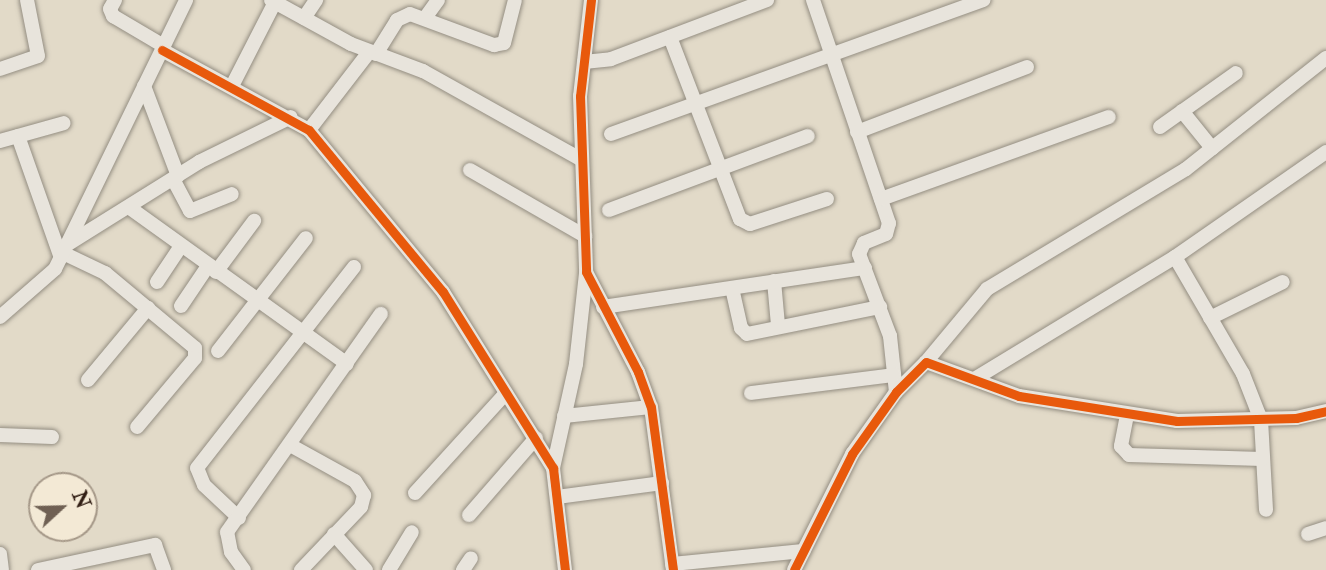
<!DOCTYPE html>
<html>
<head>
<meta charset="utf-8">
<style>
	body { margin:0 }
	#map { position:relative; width:1326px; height:570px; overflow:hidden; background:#e2dac8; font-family:"IM FELL Double Pica",serif }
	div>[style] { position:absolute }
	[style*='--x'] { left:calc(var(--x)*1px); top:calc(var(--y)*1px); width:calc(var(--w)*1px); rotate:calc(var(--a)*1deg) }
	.roads { filter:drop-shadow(0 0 2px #948e82) drop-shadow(0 0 2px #948e82) }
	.street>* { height:14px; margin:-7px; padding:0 7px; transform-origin:7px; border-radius:7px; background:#e8e4dc }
	.cycleway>* { height:9px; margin:-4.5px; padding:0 4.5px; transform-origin:4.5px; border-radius:4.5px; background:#e8590c }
	span { translate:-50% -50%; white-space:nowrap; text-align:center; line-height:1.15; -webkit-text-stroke:5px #f3e9d5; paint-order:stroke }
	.north { position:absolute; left:28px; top:472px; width:70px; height:70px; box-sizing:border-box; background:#f3e9d5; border:2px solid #a59888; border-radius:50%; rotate:68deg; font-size:19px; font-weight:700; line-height:28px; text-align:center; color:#311e14 }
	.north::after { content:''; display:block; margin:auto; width:24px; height:32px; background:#6f6053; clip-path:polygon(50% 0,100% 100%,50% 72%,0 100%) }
</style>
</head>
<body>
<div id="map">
	<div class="roads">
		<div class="street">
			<i style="--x:115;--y:0;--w:10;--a:119"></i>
			<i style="--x:110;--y:9;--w:8;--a:67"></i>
			<i style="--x:113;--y:16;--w:59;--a:30.5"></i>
			<i style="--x:271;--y:0;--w:91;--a:28.8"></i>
			<i style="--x:351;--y:44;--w:77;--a:20.6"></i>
			<i style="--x:423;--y:71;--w:182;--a:29.2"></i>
			<i style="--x:591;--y:0;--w:97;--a:96.5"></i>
			<i style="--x:580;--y:96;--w:176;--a:88"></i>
			<i style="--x:586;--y:272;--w:113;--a:62.5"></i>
			<i style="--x:638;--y:372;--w:37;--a:70"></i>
			<i style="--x:651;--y:407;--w:164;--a:82.3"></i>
			<i style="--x:813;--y:0;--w:236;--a:71.2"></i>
			<i style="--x:889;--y:223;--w:11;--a:105"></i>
			<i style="--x:886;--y:234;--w:24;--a:158"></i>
			<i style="--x:864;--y:243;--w:12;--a:114"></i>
			<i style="--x:859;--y:254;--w:88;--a:69.3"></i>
			<i style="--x:890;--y:336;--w:56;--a:83.9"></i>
			<i style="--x:304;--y:18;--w:22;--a:-56"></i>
			<i style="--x:425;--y:18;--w:22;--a:-54"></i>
			<i style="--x:670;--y:37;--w:195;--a:69"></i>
			<i style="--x:740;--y:219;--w:11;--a:27"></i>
			<i style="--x:750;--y:224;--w:81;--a:-18"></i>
			<i style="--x:162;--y:50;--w:167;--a:28.6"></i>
			<i style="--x:309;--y:130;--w:210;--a:50.4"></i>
			<i style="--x:443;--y:292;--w:208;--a:58"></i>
			<i style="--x:553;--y:468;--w:103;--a:83.3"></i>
			<i style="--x:376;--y:54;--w:40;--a:-58"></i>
			<i style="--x:397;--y:20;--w:14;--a:-25"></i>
			<i style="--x:410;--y:14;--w:90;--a:20.3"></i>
			<i style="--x:494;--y:45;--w:10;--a:-11"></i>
			<i style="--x:504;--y:43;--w:44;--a:-75.7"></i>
			<i style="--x:584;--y:62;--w:27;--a:-6"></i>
			<i style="--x:611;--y:59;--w:167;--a:-20.7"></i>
			<i style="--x:0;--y:69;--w:40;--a:-18.9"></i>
			<i style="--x:38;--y:56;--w:57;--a:-101.1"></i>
			<i style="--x:144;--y:86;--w:96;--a:69.3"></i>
			<i style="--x:232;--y:86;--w:94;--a:-62.9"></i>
			<i style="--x:1182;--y:111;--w:48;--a:51"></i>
			<i style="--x:1160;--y:127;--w:93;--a:-35.4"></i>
			<i style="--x:309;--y:130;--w:98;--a:-52.4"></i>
			<i style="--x:857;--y:132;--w:182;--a:-20.9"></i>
			<i style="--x:611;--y:134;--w:396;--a:-19.8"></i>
			<i style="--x:18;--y:136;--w:129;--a:70.6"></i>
			<i style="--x:0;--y:141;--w:66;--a:-15.7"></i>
			<i style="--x:470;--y:170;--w:133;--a:29.9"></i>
			<i style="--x:173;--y:179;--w:36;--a:62"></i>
			<i style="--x:190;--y:211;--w:45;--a:-22"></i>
			<i style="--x:881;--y:199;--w:242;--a:-19.8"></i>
			<i style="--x:130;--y:208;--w:267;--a:35.7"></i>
			<i style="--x:609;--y:210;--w:212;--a:-20.4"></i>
			<i style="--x:68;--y:244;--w:155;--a:-32"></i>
			<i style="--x:199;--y:162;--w:102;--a:-26.1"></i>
			<i style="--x:63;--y:253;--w:47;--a:25.5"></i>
			<i style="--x:105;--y:273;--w:117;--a:39.8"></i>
			<i style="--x:195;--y:348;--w:10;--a:90"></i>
			<i style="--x:195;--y:358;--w:90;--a:130"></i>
			<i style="--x:1175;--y:257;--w:135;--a:59.8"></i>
			<i style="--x:1243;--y:374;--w:49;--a:68.6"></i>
			<i style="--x:1261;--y:420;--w:90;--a:86.8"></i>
			<i style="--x:216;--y:272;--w:64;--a:-53.3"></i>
			<i style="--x:774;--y:281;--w:44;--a:84.8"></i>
			<i style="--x:157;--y:282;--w:43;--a:-56.3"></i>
			<i style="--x:732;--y:288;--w:41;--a:77.3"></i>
			<i style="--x:741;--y:328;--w:8;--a:45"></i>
			<i style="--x:747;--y:334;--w:136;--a:-11.5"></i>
			<i style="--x:181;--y:306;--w:48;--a:-56"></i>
			<i style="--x:603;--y:307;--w:265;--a:-8.5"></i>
			<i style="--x:0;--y:317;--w:73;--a:-41.1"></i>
			<i style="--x:55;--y:269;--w:299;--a:-64"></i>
			<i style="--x:1210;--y:318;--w:81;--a:-26.3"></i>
			<i style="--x:218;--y:351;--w:143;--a:-52.1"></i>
			<i style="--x:926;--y:362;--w:95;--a:-50.1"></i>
			<i style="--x:987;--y:289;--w:232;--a:-31.1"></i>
			<i style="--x:1186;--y:169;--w:179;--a:-38.4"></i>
			<i style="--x:976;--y:378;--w:233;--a:-31.3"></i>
			<i style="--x:1175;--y:257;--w:184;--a:-34.8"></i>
			<i style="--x:88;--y:380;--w:94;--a:-50.2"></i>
			<i style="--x:751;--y:393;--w:144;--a:-7.2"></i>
			<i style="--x:1127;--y:415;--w:32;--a:101"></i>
			<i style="--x:1121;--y:446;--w:12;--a:48"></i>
			<i style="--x:1129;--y:455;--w:133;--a:1.7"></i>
			<i style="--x:564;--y:416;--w:87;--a:-5.9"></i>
			<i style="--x:0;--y:435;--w:52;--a:2.2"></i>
			<i style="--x:290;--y:445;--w:74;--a:29"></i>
			<i style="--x:355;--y:481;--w:17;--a:57"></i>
			<i style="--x:364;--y:495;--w:12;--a:104"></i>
			<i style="--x:361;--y:507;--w:87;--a:133.6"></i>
			<i style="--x:553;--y:468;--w:107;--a:-77.5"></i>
			<i style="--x:576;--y:364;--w:91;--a:-83.7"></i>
			<i style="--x:415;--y:493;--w:135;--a:-47.7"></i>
			<i style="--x:557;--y:497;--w:106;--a:-7.6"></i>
			<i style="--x:469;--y:515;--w:102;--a:-49"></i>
			<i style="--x:239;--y:518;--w:48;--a:-136.7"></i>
			<i style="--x:204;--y:485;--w:18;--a:-112"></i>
			<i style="--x:197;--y:468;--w:255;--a:-52"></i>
			<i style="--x:334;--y:534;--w:48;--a:48.4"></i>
			<i style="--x:1308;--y:534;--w:19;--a:-18"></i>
			<i style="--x:0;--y:554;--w:16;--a:83"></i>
			<i style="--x:672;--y:564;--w:132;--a:-5.7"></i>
			<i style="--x:38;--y:570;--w:120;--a:-12.1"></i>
			<i style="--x:155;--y:545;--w:27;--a:70"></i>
			<i style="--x:244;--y:570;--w:22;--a:-126"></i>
			<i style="--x:231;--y:552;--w:20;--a:-101"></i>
			<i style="--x:227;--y:532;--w:267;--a:-54.8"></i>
			<i style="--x:389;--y:570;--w:44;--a:-58.8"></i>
			<i style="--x:463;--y:570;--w:14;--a:-56"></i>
			<i style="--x:794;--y:570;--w:130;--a:-63.4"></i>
			<i style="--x:852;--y:454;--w:76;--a:-54.6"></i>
			<i style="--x:896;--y:392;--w:42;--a:-45"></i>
			<i style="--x:926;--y:362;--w:99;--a:20.1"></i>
			<i style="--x:1019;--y:396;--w:160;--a:9"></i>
			<i style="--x:1177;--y:421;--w:119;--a:-1.4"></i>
			<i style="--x:1296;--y:418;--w:31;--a:-13"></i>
		</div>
	</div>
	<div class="cycleway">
		<i style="--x:591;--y:0;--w:97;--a:96.5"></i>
		<i style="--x:580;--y:96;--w:176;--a:88"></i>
		<i style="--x:586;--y:272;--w:113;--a:62.5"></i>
		<i style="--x:638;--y:372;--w:37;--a:70"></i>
		<i style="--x:651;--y:407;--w:164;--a:82.3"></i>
		<i style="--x:162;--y:50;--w:167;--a:28.6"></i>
		<i style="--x:309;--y:130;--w:210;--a:50.4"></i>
		<i style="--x:443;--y:292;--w:208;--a:58"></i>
		<i style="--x:553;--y:468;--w:103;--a:83.3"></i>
		<i style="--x:794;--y:570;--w:130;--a:-63.4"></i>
		<i style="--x:852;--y:454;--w:76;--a:-54.6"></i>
		<i style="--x:896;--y:392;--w:42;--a:-45"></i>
		<i style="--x:926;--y:362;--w:99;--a:20.1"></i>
		<i style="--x:1019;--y:396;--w:160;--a:9"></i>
		<i style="--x:1177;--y:421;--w:119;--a:-1.4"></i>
		<i style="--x:1296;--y:418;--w:31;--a:-13"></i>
	</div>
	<div class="north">N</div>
</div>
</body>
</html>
